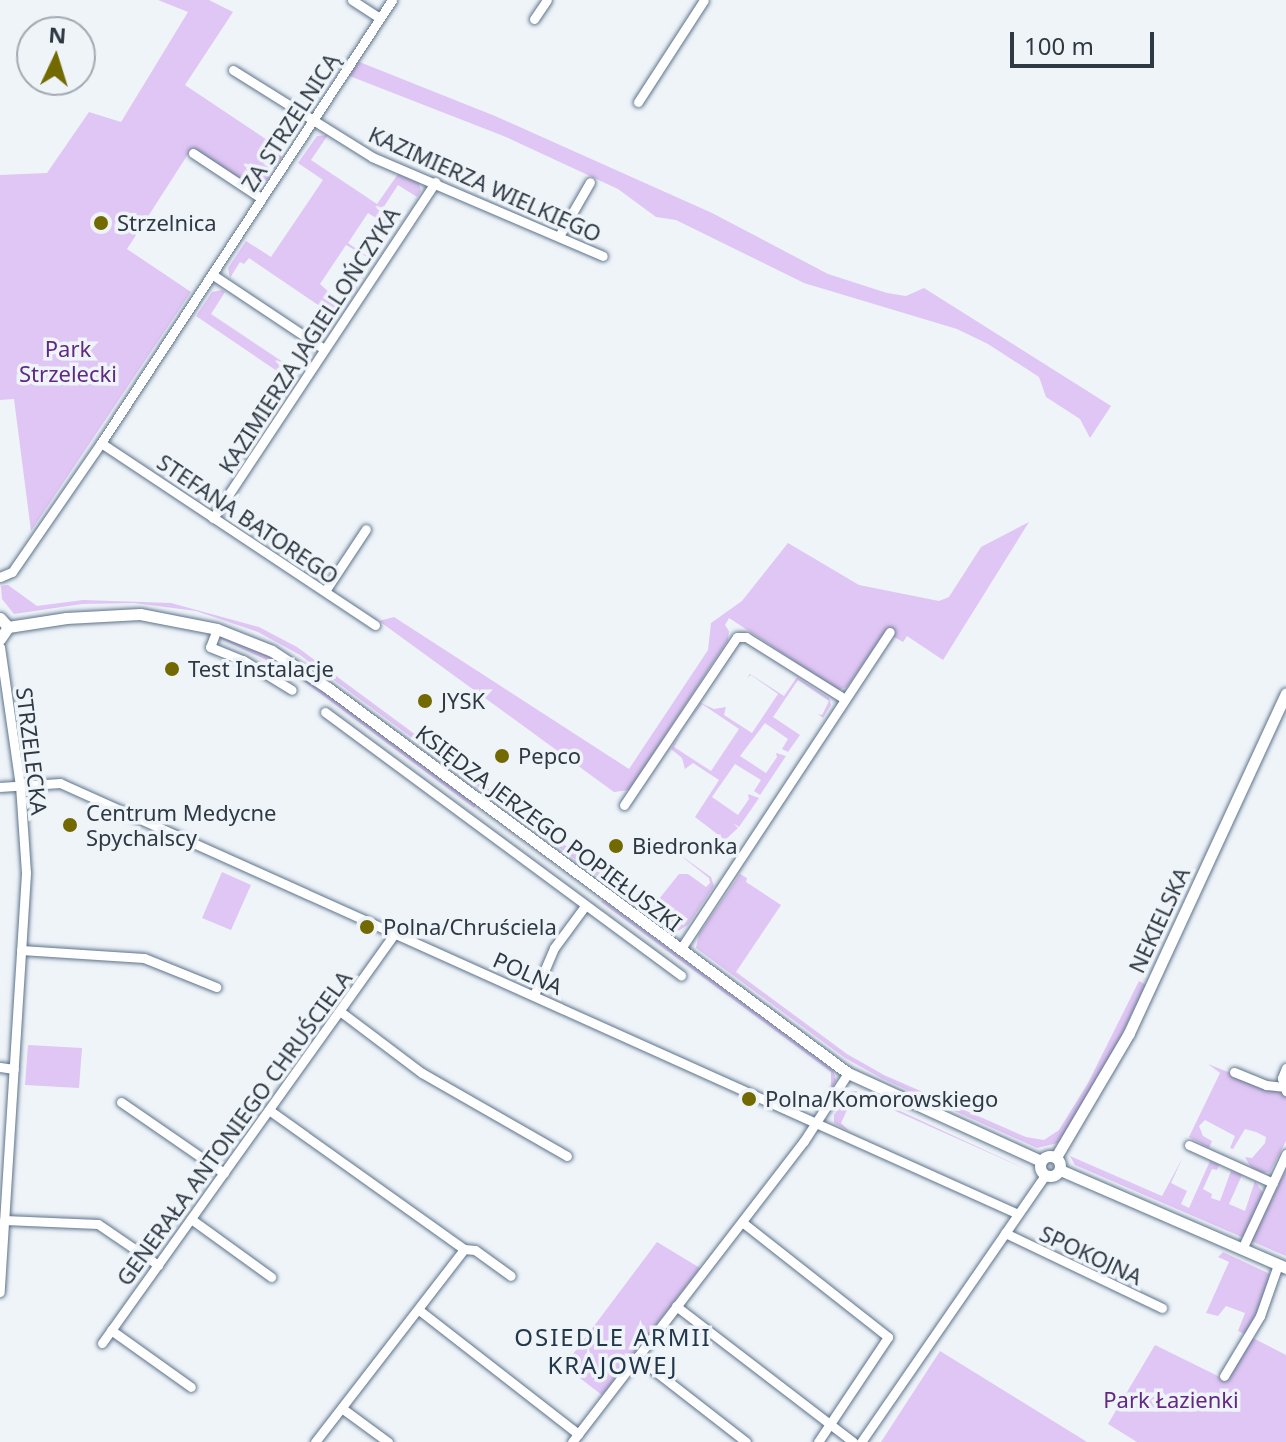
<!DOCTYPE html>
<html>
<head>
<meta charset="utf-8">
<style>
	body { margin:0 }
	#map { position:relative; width:1286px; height:1442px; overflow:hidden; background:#eff4f9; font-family:"Noto Sans",sans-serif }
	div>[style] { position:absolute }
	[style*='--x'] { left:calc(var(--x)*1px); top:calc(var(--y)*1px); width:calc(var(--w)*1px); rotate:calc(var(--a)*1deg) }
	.green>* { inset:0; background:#e0c6f4 }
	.roads { filter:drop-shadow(0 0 2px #5d738c) drop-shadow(0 0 2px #5d738c) }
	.minor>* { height:9px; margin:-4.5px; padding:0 4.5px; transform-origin:4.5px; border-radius:4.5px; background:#fff }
	.tertiary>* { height:11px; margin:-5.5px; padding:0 5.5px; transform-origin:5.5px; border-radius:5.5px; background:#fff }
	.tertiary>.ring { margin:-5.5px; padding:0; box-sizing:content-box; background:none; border:11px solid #fff; border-radius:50% }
	.dots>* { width:22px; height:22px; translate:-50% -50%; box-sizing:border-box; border:4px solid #eff4f9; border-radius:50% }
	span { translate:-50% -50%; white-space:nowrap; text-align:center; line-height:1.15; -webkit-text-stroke:7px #eff4f9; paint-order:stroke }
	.street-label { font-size:22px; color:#2f3944 }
	.poi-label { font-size:22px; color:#2f3944 }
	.left { translate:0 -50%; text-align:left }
	.park-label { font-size:22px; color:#612884 }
	.neighbourhood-label { font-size:24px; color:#22374c; letter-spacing:2px }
	.north { position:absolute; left:16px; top:16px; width:80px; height:80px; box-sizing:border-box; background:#eff4f9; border:2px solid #a2a9b1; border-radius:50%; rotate:4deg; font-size:22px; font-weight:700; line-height:32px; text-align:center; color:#2f3944 }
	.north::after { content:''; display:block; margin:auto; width:28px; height:36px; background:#726900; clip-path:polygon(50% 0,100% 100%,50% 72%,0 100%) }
	.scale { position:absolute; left:1010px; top:32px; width:144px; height:36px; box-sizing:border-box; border:4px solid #2f3944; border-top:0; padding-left:10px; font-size:24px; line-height:28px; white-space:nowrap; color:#2f3944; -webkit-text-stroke:6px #eff4f9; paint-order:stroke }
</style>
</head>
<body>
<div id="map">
	<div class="green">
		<i style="clip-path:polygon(158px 0,209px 0,233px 12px,185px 85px,285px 152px,259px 192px,192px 148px,127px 249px,191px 292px,31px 531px,14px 399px,0 400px,0 175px,47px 173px,89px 112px,121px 122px,188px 12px)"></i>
		<i style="clip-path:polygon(357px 61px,495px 116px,712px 213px,828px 274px,887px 293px,906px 296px,924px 288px,1111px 406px,1090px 438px,1080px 419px,1046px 397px,1039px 377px,988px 344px,957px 329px,804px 283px,676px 220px,656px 217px,618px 189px,506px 137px,347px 75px)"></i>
		<i style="clip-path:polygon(328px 135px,311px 160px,377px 204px,398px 174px,419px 183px,421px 191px,417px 197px,398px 185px,381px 211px,399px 224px,395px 230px,368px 213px,348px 243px,374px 261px,346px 245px,320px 284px,344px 306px,326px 334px,316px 336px,327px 312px,324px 309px,249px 258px,244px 264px,240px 262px,230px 278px,228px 268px,246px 241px,271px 257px,323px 180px,298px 163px,317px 136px)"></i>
		<i style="clip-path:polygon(222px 290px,225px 292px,211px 314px,283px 362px,277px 371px,196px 316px,212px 292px)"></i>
		<i style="clip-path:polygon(1029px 522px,943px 660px,907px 636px,903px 642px,885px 632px,847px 687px,838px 690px,729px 618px,725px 625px,729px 631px,728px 640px,629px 790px,614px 792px,379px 621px,394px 617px,629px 769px,708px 650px,711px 623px,742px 601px,788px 543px,859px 585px,939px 601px,949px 597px,981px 547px)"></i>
		<i style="clip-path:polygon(8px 585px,37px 606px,83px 600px,171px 603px,259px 627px,297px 647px,516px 809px,510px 810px,300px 655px,258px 632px,196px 611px,134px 603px,82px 604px,14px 614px,2px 599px,1px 586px)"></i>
		<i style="clip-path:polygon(222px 636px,274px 658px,312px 683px,476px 805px,474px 808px,290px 671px,221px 639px)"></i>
		<i style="clip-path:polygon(750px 674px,784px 696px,797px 677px,829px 698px,831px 705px,823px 718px,818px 714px,822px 715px,829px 701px,798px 680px,773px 717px,800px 735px,788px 752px,782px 749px,788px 739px,765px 723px,740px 756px,766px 773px,777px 757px,776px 753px,786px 756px,760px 795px,754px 791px,761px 780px,735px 764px,712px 797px,738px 815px,749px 799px,748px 794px,759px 798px,739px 827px,733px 823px,738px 828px,725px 840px,695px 817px,719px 780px,693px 763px,685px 769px,682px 758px,671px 749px,681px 733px,674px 747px,711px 771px,739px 729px,702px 704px,691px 718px,701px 703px,714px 709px,726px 707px,724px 715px,752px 733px,778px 694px,751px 675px,747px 678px)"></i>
		<i style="clip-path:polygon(531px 820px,651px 909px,679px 874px,688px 874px,706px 887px,710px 883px,709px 878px,676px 852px,711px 877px,714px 886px,688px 925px,675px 933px,529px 825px)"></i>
		<i style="clip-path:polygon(222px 872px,251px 885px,231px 930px,202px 918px)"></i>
		<i style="clip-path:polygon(740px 874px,747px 878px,746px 882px,781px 905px,736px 972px,847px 1054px,884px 1075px,1026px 1137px,1044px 1140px,1059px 1130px,1088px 1083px,1139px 981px,1146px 985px,1109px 1061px,1062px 1142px,1037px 1148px,883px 1079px,845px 1058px,696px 948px,699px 934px)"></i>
		<i style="clip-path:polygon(603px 900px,833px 1070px,836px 1080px,831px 1091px,831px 1072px,601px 902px)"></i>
		<i style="clip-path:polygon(28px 1045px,82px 1048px,79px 1088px,25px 1085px)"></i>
		<i style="clip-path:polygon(1208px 1064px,1286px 1095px,1286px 1141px,1270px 1172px,1262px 1173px,1250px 1166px,1245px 1157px,1252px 1158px,1265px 1143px,1266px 1137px,1256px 1132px,1245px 1129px,1233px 1149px,1230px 1148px,1235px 1136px,1205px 1120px,1199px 1126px,1203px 1136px,1212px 1141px,1209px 1148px,1189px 1137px,1220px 1073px)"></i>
		<i style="clip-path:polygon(851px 1091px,857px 1091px,1030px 1171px,855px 1093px,841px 1123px,849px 1131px,834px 1123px,834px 1115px)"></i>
		<i style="clip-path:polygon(1070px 1156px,1162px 1196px,1183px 1157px,1171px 1183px,1187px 1191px,1181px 1204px,1189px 1208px,1210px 1161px,1219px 1165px,1217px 1170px,1212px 1169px,1203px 1189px,1212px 1194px,1211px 1198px,1220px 1201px,1231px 1171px,1242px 1175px,1229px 1204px,1245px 1211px,1255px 1181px,1263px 1193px,1244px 1238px,1075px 1165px)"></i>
		<i style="clip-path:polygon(1286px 1170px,1286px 1256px,1251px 1241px)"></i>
		<i style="clip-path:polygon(657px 1242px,700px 1268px,602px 1395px,564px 1366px)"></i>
		<i style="clip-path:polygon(1223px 1252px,1270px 1274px,1264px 1300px,1245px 1334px,1238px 1331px,1245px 1313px,1226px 1306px,1218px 1316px,1206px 1313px,1229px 1262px,1218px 1257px)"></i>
		<i style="clip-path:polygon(1253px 1338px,1286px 1355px,1286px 1442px,1137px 1442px,1108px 1424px,1155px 1345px,1226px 1380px)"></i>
		<i style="clip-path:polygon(940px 1351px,1087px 1442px,881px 1442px)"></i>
	</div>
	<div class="roads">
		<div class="minor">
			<i style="--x:352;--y:0;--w:33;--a:33"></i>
			<i style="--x:534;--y:19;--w:23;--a:-56"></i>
			<i style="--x:233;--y:70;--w:164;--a:32"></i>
			<i style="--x:372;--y:157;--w:251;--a:23.2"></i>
			<i style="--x:638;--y:102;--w:121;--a:-57.1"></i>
			<i style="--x:193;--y:153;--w:82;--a:33.5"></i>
			<i style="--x:559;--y:236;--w:62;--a:-60.1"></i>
			<i style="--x:213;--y:275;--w:133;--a:33.7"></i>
			<i style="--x:101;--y:443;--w:329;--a:33.6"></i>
			<i style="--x:213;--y:518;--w:403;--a:-56.5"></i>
			<i style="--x:0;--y:577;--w:13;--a:-23"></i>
			<i style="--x:12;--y:572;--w:157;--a:-55.4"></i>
			<i style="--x:101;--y:443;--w:530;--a:-56.7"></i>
			<i style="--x:325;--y:591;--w:74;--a:-56.5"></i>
			<i style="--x:217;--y:629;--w:19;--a:111"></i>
			<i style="--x:210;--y:647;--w:35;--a:22"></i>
			<i style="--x:243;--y:660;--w:57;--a:31.5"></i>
			<i style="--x:0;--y:647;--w:139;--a:81.8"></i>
			<i style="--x:20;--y:785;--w:88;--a:86.1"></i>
			<i style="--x:26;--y:873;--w:420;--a:93.6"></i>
			<i style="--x:325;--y:712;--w:443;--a:36.5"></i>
			<i style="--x:0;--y:787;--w:60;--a:-3.8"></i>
			<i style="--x:60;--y:783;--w:1050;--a:24.22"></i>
			<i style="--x:624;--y:805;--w:202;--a:-56.1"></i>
			<i style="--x:737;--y:637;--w:9;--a:0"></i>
			<i style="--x:746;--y:637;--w:117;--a:32.1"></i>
			<i style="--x:21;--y:950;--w:123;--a:3.7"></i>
			<i style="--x:144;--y:958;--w:78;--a:21.9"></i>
			<i style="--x:680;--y:950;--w:381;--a:-56.6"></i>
			<i style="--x:534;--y:995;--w:51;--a:-66.9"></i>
			<i style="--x:554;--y:948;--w:52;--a:-53.6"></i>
			<i style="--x:341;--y:1012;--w:101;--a:37"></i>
			<i style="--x:422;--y:1073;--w:167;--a:29.8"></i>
			<i style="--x:0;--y:1067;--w:14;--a:8"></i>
			<i style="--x:1286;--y:1068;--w:11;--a:112"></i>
			<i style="--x:1282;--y:1078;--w:14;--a:73"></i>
			<i style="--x:1234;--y:1072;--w:35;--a:22"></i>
			<i style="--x:1266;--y:1085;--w:18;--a:6"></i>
			<i style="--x:121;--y:1102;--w:125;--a:34.6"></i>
			<i style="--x:269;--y:1110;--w:239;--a:35.5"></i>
			<i style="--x:464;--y:1249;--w:11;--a:5"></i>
			<i style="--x:475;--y:1250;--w:44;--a:35.8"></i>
			<i style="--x:1189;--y:1145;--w:92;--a:24.3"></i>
			<i style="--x:191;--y:1219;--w:99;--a:35.9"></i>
			<i style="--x:4;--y:1220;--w:94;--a:2.4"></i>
			<i style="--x:98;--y:1224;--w:73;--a:34.3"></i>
			<i style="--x:742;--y:1222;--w:186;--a:38.2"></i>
			<i style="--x:888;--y:1337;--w:126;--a:123.7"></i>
			<i style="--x:1005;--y:1233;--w:174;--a:25.5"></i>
			<i style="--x:1242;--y:1249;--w:105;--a:-65.1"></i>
			<i style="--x:676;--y:1306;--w:223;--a:37.5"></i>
			<i style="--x:419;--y:1310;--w:202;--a:37.9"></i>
			<i style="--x:111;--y:1330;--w:98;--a:35.5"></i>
			<i style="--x:102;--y:1343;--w:504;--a:-54.45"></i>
			<i style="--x:637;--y:1357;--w:138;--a:37.9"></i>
			<i style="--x:1224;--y:1376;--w:70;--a:-59"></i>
			<i style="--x:1260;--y:1316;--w:54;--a:-70.6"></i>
			<i style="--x:343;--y:1409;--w:56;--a:36.3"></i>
			<i style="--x:315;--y:1442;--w:244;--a:-52.3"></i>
			<i style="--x:572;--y:1442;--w:380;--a:-52.4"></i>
			<i style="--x:804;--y:1141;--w:81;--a:-57.1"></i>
			<i style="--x:861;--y:1442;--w:324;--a:-55.4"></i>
		</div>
		<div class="tertiary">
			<i style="--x:0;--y:618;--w:12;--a:48"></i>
			<i style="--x:8;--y:627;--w:59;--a:-8.8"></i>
			<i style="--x:66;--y:618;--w:74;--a:-3.1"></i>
			<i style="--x:140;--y:614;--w:78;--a:11"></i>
			<i style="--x:217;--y:629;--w:59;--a:21.8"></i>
			<i style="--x:272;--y:651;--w:67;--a:33.5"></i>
			<i style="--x:328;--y:688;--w:647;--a:36.52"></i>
			<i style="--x:848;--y:1073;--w:212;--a:24.5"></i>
			<i style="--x:0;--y:639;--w:14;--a:-56"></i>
			<i class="ring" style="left:1040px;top:1156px;width:9px;height:9px"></i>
			<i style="--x:1056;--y:1157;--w:144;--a:-59.5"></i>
			<i style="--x:1129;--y:1033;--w:374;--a:-65.2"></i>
			<i style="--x:1060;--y:1170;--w:246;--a:23.4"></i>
		</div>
	</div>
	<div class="dots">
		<i style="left:101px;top:223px;background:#726900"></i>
		<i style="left:172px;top:669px;background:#726900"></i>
		<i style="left:425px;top:701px;background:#726900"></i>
		<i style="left:502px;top:756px;background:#726900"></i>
		<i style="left:70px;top:825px;background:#726900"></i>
		<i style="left:616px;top:846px;background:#726900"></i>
		<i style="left:367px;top:927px;background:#726900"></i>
		<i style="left:749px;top:1099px;background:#726900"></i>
	</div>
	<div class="street-label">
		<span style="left:290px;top:122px;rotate:-57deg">ZA STRZELNICĄ</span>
		<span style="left:485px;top:184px;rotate:24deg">KAZIMIERZA WIELKIEGO</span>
		<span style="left:309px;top:340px;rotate:-57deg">KAZIMIERZA JAGIELLOŃCZYKA</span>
		<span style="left:248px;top:519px;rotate:34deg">STEFANA BATOREGO</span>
		<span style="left:32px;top:751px;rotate:83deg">STRZELECKA</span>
		<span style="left:549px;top:828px;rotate:37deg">KSIĘDZA JERZEGO POPIEŁUSZKI</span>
		<span style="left:1159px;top:920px;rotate:-65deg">NEKIELSKA</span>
		<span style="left:528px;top:973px;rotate:24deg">POLNA</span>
		<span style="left:234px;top:1128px;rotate:-54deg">GENERAŁA ANTONIEGO CHRUŚCIELA</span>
		<span style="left:1091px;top:1255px;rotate:25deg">SPOKOJNA</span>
	</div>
	<div class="poi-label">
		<span class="left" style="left:117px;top:223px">Strzelnica</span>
		<span class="left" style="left:188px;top:669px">Test Instalacje</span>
		<span class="left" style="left:441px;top:701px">JYSK</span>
		<span class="left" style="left:518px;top:756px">Pepco</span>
		<span class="left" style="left:86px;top:825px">Centrum Medycne<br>Spychalscy</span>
		<span class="left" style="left:632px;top:846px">Biedronka</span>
		<span class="left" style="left:383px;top:927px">Polna/Chruściela</span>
		<span class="left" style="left:765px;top:1099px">Polna/Komorowskiego</span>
	</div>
	<div class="park-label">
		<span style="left:68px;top:361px">Park<br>Strzelecki</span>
		<span style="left:1171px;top:1400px">Park Łazienki</span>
	</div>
	<div class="neighbourhood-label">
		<span style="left:613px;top:1351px">OSIEDLE ARMII<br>KRAJOWEJ</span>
	</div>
	<div class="north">N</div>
	<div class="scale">100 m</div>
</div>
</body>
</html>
